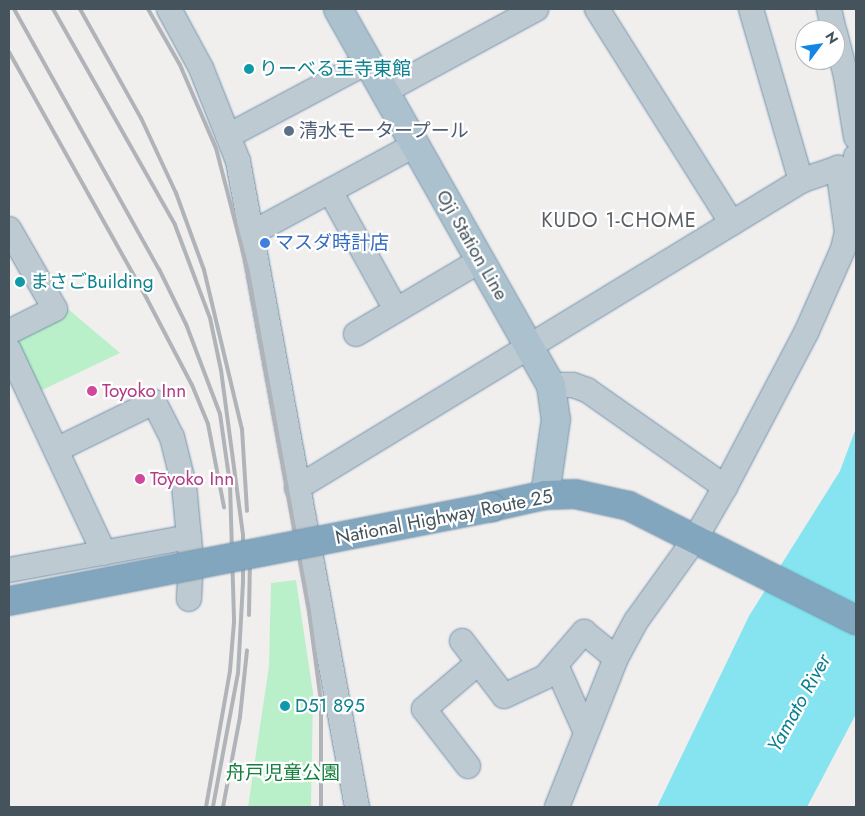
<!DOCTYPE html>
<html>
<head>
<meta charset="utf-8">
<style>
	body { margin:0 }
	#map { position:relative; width:865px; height:816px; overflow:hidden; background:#f1eeee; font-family:Jost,"Noto Sans JP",sans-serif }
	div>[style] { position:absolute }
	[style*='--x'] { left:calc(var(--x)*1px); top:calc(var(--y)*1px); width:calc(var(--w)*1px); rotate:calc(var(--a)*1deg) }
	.green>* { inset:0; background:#baf0c9 }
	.water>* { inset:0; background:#85e4ef }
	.roads { filter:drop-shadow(0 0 1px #6f91aa) drop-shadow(0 0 1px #6f91aa) }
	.minor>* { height:24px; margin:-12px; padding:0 12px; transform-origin:12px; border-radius:12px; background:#becad1 }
	.major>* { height:28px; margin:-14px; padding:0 14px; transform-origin:14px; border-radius:14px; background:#acc1ce }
	.highway>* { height:28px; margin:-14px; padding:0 14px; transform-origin:14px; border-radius:14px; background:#83a6bf }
	.rail>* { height:4px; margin:-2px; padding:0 2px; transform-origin:2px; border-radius:2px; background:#b0b4b9 }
	.bridges { filter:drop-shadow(0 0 1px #6f91aa) drop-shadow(0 0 1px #6f91aa) }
	.highway-bridge>* { height:28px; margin:-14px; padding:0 14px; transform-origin:14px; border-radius:14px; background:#83a6bf }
	.dots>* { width:14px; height:14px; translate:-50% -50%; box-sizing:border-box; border:2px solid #fff; border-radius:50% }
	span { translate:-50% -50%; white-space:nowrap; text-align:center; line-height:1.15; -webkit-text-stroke:4.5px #fff; paint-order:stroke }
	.culture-label { font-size:19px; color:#0d838f }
	.left { translate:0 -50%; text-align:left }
	.service-label { font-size:19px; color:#4e5e75 }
	.shop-label { font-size:19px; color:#366cbe }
	.street-label { font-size:19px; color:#45545c }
	.hotel-label { font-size:19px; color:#b23c85 }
	.park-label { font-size:19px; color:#14803e }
	.neighbourhood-label { font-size:20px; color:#5a5f63; letter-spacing:1px }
	.water-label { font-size:20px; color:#097f8e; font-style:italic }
	.frame { position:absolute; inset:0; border:10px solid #45545c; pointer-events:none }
	.north { position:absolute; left:795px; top:20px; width:50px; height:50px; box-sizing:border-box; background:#fff; border:1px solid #b5bbbe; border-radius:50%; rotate:59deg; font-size:14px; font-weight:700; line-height:20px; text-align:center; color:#45545c }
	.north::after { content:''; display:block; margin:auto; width:18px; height:22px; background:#1385e5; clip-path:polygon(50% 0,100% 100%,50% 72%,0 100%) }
</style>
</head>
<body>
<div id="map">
	<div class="green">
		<i style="clip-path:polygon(68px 309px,120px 353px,38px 392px,15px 343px,17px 334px)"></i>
		<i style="clip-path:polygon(296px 580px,313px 693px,311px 807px,248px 807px,269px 666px,271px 583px)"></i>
	</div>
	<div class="water">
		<i style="clip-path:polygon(856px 428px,856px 714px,807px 807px,657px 807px,749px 616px,840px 471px)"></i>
	</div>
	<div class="roads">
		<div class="minor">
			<i style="--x:169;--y:9;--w:67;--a:61.5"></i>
			<i style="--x:201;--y:68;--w:100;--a:68.3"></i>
			<i style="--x:238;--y:161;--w:657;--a:79.56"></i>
			<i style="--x:597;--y:9;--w:253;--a:57.8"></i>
			<i style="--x:829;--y:9;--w:22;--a:77"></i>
			<i style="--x:835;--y:33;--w:44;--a:75.7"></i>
			<i style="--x:846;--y:76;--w:62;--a:80.7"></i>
			<i style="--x:385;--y:91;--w:172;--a:-28.5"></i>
			<i style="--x:228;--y:136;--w:157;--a:-28"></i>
			<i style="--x:330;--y:191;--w:136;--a:61"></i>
			<i style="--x:851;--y:199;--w:43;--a:-83.4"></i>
			<i style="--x:9;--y:229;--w:92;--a:60.1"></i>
			<i style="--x:55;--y:309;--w:51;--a:153.4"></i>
			<i style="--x:252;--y:233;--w:185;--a:-28.4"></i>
			<i style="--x:356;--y:334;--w:145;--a:-30.6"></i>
			<i style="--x:9;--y:350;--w:224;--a:64.9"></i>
			<i style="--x:551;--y:385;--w:22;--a:0"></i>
			<i style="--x:573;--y:385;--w:15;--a:20"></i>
			<i style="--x:587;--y:390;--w:169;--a:35.1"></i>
			<i style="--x:56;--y:450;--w:109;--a:-26.1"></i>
			<i style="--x:154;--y:402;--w:39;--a:63"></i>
			<i style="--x:172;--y:437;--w:49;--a:76"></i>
			<i style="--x:184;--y:485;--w:74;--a:84.6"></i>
			<i style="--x:191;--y:559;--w:40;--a:92.9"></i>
			<i style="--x:297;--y:488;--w:590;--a:-31.35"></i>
			<i style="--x:801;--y:181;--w:179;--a:-106.2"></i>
			<i style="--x:9;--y:570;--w:183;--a:-10.4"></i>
			<i style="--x:462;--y:641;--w:69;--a:52.6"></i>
			<i style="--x:504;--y:696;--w:45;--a:-24.9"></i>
			<i style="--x:545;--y:677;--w:60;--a:-49.1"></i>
			<i style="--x:584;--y:632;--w:41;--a:39.1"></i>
			<i style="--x:556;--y:665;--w:71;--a:66"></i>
			<i style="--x:468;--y:766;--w:72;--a:-127.7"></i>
			<i style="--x:424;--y:709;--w:71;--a:-40.4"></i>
			<i style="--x:557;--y:807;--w:160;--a:-68.4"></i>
			<i style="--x:616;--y:658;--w:42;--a:-61.6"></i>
			<i style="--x:636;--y:621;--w:101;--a:-54.3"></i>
			<i style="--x:695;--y:539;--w:60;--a:-60"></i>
			<i style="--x:725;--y:487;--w:174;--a:-62.3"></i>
			<i style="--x:806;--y:333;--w:92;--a:-66.2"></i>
			<i style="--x:843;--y:249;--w:17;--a:-77"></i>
			<i style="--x:847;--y:232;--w:65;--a:-98"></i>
			<i style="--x:838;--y:168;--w:39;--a:161"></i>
		</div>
		<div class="major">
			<i style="--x:338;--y:9;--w:432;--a:60.5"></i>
			<i style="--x:551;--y:385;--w:34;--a:82"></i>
			<i style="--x:556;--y:419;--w:77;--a:98.2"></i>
		</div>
		<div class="highway">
			<i style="--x:491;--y:507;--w:55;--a:-12.5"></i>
			<i style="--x:545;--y:495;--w:30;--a:-2"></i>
			<i style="--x:575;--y:494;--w:55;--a:12.5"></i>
			<i style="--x:629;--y:506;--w:254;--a:26.7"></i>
		</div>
	</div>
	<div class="rail">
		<i style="--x:14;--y:9;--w:298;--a:60.9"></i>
		<i style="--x:159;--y:269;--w:61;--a:63.9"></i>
		<i style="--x:186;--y:324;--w:96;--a:69.3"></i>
		<i style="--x:220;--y:414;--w:71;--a:81.9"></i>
		<i style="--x:230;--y:484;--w:138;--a:88.3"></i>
		<i style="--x:234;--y:622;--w:49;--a:94.7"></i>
		<i style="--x:230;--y:671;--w:138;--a:100"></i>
		<i style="--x:53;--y:9;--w:248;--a:60.5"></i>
		<i style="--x:175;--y:225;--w:99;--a:69.4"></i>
		<i style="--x:210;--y:318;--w:53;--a:78.1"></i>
		<i style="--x:221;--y:370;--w:165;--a:82.4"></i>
		<i style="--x:243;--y:534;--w:48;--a:90"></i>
		<i style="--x:243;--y:582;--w:91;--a:93.1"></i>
		<i style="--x:238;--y:673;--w:136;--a:100.6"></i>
		<i style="--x:80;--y:9;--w:125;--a:60.8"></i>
		<i style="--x:141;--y:118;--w:83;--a:65"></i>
		<i style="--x:176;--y:193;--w:82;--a:70"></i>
		<i style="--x:204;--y:270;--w:163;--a:76.6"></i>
		<i style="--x:242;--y:429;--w:82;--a:86.5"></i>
		<i style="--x:148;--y:9;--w:64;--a:60.3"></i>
		<i style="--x:180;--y:65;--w:90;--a:66.6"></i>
		<i style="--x:216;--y:148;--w:128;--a:75.5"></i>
		<i style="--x:248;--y:272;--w:337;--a:79.8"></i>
		<i style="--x:308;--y:604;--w:98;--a:82.4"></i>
		<i style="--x:321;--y:701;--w:106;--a:90"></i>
		<i style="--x:9;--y:52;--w:283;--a:60.8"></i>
		<i style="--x:147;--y:299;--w:97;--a:62.4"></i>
		<i style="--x:192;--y:385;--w:42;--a:67.7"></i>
		<i style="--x:208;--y:424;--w:85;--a:79.1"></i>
		<i style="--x:249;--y:615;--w:57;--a:-89"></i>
		<i style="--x:223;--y:807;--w:92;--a:-79.3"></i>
		<i style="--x:240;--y:717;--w:67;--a:-84"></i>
	</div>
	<div class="bridges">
		<div class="highway-bridge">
			<i style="--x:9;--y:601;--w:491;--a:-11"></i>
		</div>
	</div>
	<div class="dots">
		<i style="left:249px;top:69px;background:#0f9aa8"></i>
		<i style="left:289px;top:131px;background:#5c6f8a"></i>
		<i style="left:265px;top:243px;background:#3f7fe0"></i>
		<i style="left:20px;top:282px;background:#0f9aa8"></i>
		<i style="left:92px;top:391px;background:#d1479c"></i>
		<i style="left:140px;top:479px;background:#d1479c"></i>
		<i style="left:285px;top:706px;background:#0f9aa8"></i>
	</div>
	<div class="culture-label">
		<span class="left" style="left:259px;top:69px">りーべる王寺東館</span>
		<span class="left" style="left:30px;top:282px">まさごBuilding</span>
		<span class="left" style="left:295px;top:706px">D51 895</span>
	</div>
	<div class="service-label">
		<span class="left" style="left:299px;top:131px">清水モータープール</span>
	</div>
	<div class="shop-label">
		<span class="left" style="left:275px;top:243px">マスダ時計店</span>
	</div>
	<div class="street-label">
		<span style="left:472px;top:245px;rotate:60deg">Oji Station Line</span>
		<span style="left:444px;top:517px;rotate:-11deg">National Highway Route 25</span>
	</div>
	<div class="hotel-label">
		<span class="left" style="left:102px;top:391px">Toyoko Inn</span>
		<span class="left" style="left:150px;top:479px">Tōyoko Inn</span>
	</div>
	<div class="park-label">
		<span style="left:283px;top:773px">舟戸児童公園</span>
	</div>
	<div class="neighbourhood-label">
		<span style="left:619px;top:220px">KUDO 1-CHOME</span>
	</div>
	<div class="water-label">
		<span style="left:799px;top:703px;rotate:-61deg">Yamato River</span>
	</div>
	<div class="frame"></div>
	<div class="north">N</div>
</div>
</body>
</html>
